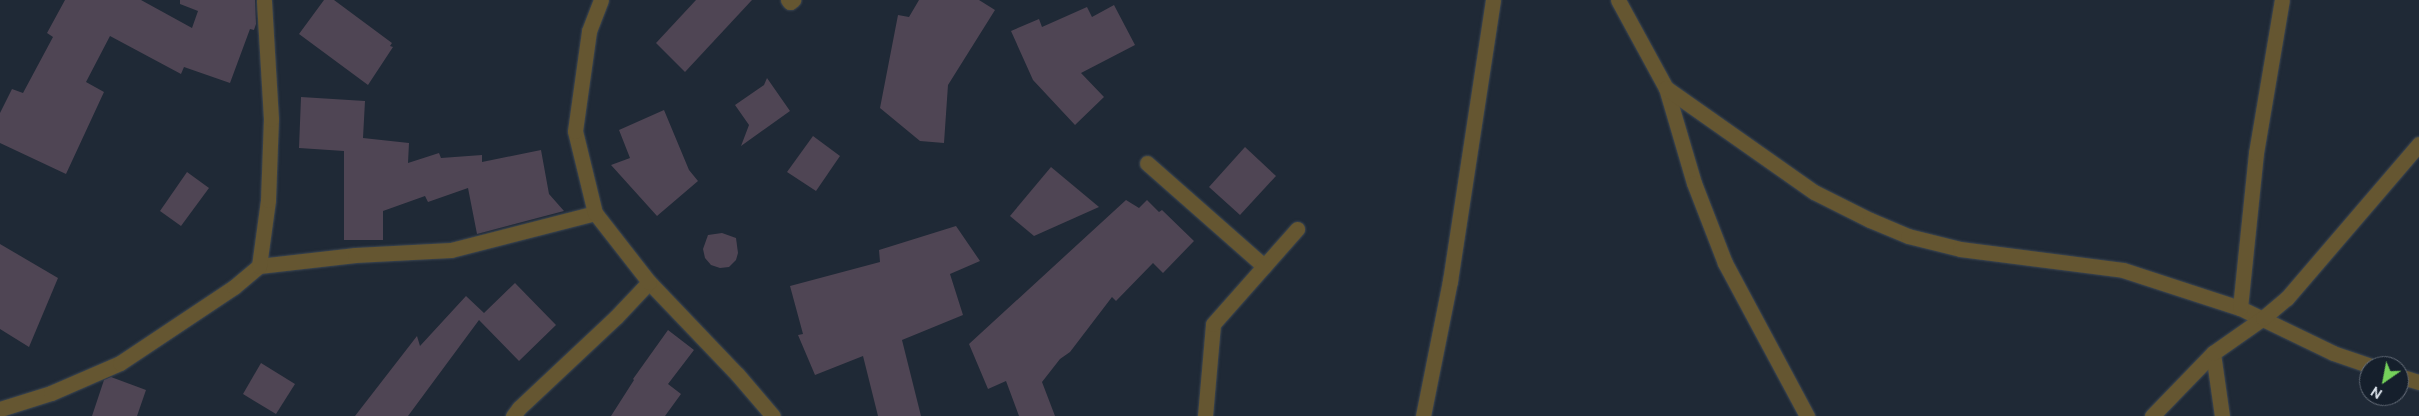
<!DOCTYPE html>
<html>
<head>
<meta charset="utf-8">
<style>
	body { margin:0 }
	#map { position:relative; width:2419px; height:416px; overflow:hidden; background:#1f2936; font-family:Ubuntu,sans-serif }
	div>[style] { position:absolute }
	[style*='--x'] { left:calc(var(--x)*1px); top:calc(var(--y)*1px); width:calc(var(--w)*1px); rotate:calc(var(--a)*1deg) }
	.building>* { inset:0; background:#4f4554 }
	.roads { filter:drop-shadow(0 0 1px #3d4753) drop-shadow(0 0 1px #3d4753) }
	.street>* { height:15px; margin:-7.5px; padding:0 7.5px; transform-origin:7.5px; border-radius:7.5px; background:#655631 }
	span { translate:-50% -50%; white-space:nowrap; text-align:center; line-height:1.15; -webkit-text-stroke:5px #151f2c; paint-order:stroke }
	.north { position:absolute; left:2359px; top:356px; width:50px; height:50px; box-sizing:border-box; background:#151f2c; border:1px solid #656d79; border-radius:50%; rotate:213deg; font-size:14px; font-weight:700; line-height:20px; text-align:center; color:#dce3ec }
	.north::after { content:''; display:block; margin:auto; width:18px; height:22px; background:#75d25b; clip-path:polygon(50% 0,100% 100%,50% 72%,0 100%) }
</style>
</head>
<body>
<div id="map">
	<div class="building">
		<i style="clip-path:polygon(65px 0,141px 0,192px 28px,198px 11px,180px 4px,180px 0,255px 0,256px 24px,254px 30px,250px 29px,230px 83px,184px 67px,181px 74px,110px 36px,86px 82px,104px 92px,66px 174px,0 143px,0 113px,12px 89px,23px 93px,53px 37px,47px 33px)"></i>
		<i style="clip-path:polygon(324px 0,334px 0,392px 43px,390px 46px,393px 47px,368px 85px,299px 34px)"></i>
		<i style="clip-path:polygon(696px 0,752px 0,685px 72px,656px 43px)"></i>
		<i style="clip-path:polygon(919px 0,979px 0,995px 10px,948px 85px,944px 143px,920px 141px,880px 108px,898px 15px,909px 17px)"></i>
		<i style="clip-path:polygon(1114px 5px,1135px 45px,1081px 73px,1104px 97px,1075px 125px,1033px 80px,1011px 31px,1039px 19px,1042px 27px,1087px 7px,1092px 17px)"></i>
		<i style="clip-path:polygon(767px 78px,790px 111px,741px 146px,749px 125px,735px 105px,764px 85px)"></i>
		<i style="clip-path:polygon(301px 97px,365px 101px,363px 138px,409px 143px,408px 163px,439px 153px,441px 158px,482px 155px,482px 162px,541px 150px,549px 194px,564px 211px,477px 234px,468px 188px,428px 202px,425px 196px,383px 211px,383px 240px,344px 240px,344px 151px,299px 148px)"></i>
		<i style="clip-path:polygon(664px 110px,689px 170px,698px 181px,657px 216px,611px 165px,630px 158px,619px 130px)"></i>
		<i style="clip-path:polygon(813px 136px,840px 156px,816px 191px,787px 172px)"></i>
		<i style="clip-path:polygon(1245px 147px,1276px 176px,1240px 215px,1209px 187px)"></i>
		<i style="clip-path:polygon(1051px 167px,1099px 207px,1034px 236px,1010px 216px)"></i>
		<i style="clip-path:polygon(187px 172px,209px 188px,181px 226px,160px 211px)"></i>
		<i style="clip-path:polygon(1126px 200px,1139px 208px,1147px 200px,1159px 212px,1162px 210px,1194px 241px,1163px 273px,1153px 263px,1116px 301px,1112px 297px,1070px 352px,1060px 359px,1042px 382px,1055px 416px,1019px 416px,1006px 381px,988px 389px,969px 344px)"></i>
		<i style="clip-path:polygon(956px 226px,980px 261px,950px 274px,963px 315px,902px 340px,921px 416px,878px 416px,863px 356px,815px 375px,798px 335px,803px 334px,790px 286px,880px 262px,879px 250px)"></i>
		<i style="clip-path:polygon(722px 233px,736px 238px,738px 253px,736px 260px,729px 267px,720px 268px,711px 265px,705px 258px,703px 249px,708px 235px)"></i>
		<i style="clip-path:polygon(0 244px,58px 278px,29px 347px,0 329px)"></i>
		<i style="clip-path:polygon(515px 283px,556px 325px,519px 361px,479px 320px,408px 416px,355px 416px,417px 336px,420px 346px,466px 296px,484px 313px)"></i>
		<i style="clip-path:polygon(668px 330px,694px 350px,668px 384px,681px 394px,665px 416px,611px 416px,634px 380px,633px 379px)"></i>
		<i style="clip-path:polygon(261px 363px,295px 384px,276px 414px,243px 394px)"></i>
		<i style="clip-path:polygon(111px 377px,146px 390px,137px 416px,92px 416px,104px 380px)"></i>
	</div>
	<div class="roads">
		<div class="street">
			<i style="--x:788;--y:0;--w:3;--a:45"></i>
			<i style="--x:790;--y:2;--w:4;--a:-34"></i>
			<i style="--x:1618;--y:0;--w:100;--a:61.4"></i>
			<i style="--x:1666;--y:88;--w:99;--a:73.6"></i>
			<i style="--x:1694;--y:183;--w:86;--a:68.8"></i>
			<i style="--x:1725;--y:263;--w:174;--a:61.8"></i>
			<i style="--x:1666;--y:88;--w:181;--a:35.1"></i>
			<i style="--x:1814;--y:192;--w:63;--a:26.6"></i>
			<i style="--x:1870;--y:220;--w:41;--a:22.8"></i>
			<i style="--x:1908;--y:236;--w:54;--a:14"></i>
			<i style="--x:1960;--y:249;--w:164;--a:7.3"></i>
			<i style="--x:2123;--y:270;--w:123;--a:18"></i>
			<i style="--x:2240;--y:308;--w:103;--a:25.8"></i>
			<i style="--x:2333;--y:353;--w:39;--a:19"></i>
			<i style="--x:1147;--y:163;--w:156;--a:41.4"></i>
			<i style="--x:259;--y:266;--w:97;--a:-6.5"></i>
			<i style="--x:355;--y:255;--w:96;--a:-3"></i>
			<i style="--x:451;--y:250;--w:149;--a:-14.4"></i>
			<i style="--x:649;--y:282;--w:127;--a:46.3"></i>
			<i style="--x:737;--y:374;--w:55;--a:49.4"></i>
			<i style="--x:2240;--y:308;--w:156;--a:-84.1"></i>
			<i style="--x:2256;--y:153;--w:155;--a:-80.4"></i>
			<i style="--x:2213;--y:353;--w:64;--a:81.9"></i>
			<i style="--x:2399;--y:376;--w:21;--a:17"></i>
			<i style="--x:0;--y:409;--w:53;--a:-17.4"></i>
			<i style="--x:51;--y:393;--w:75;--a:-23.5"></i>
			<i style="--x:120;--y:363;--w:137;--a:-33.7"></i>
			<i style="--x:234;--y:287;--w:33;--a:-40"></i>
			<i style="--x:259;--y:266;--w:67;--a:-82.2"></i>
			<i style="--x:268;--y:200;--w:81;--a:-87.9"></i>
			<i style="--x:271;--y:119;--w:119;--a:-93.4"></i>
			<i style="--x:513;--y:416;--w:10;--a:-53"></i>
			<i style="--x:519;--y:408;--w:133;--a:-43.2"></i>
			<i style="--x:616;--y:317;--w:48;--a:-46.7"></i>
			<i style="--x:649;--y:282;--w:88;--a:-128"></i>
			<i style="--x:595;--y:213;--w:84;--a:-103.7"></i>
			<i style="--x:575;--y:131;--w:101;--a:-82"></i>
			<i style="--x:589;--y:31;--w:33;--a:-69"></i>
			<i style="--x:1205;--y:416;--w:92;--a:-85"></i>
			<i style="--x:1213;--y:324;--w:127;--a:-48.5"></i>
			<i style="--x:1423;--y:416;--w:138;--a:-78.7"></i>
			<i style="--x:1450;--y:281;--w:284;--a:-81.3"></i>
			<i style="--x:2152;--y:416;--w:88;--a:-45.9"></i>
			<i style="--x:2213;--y:353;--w:61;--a:-35"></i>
			<i style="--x:2263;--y:318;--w:31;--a:-40"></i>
			<i style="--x:2287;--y:298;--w:203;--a:-49.4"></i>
		</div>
	</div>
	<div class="north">N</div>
</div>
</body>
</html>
